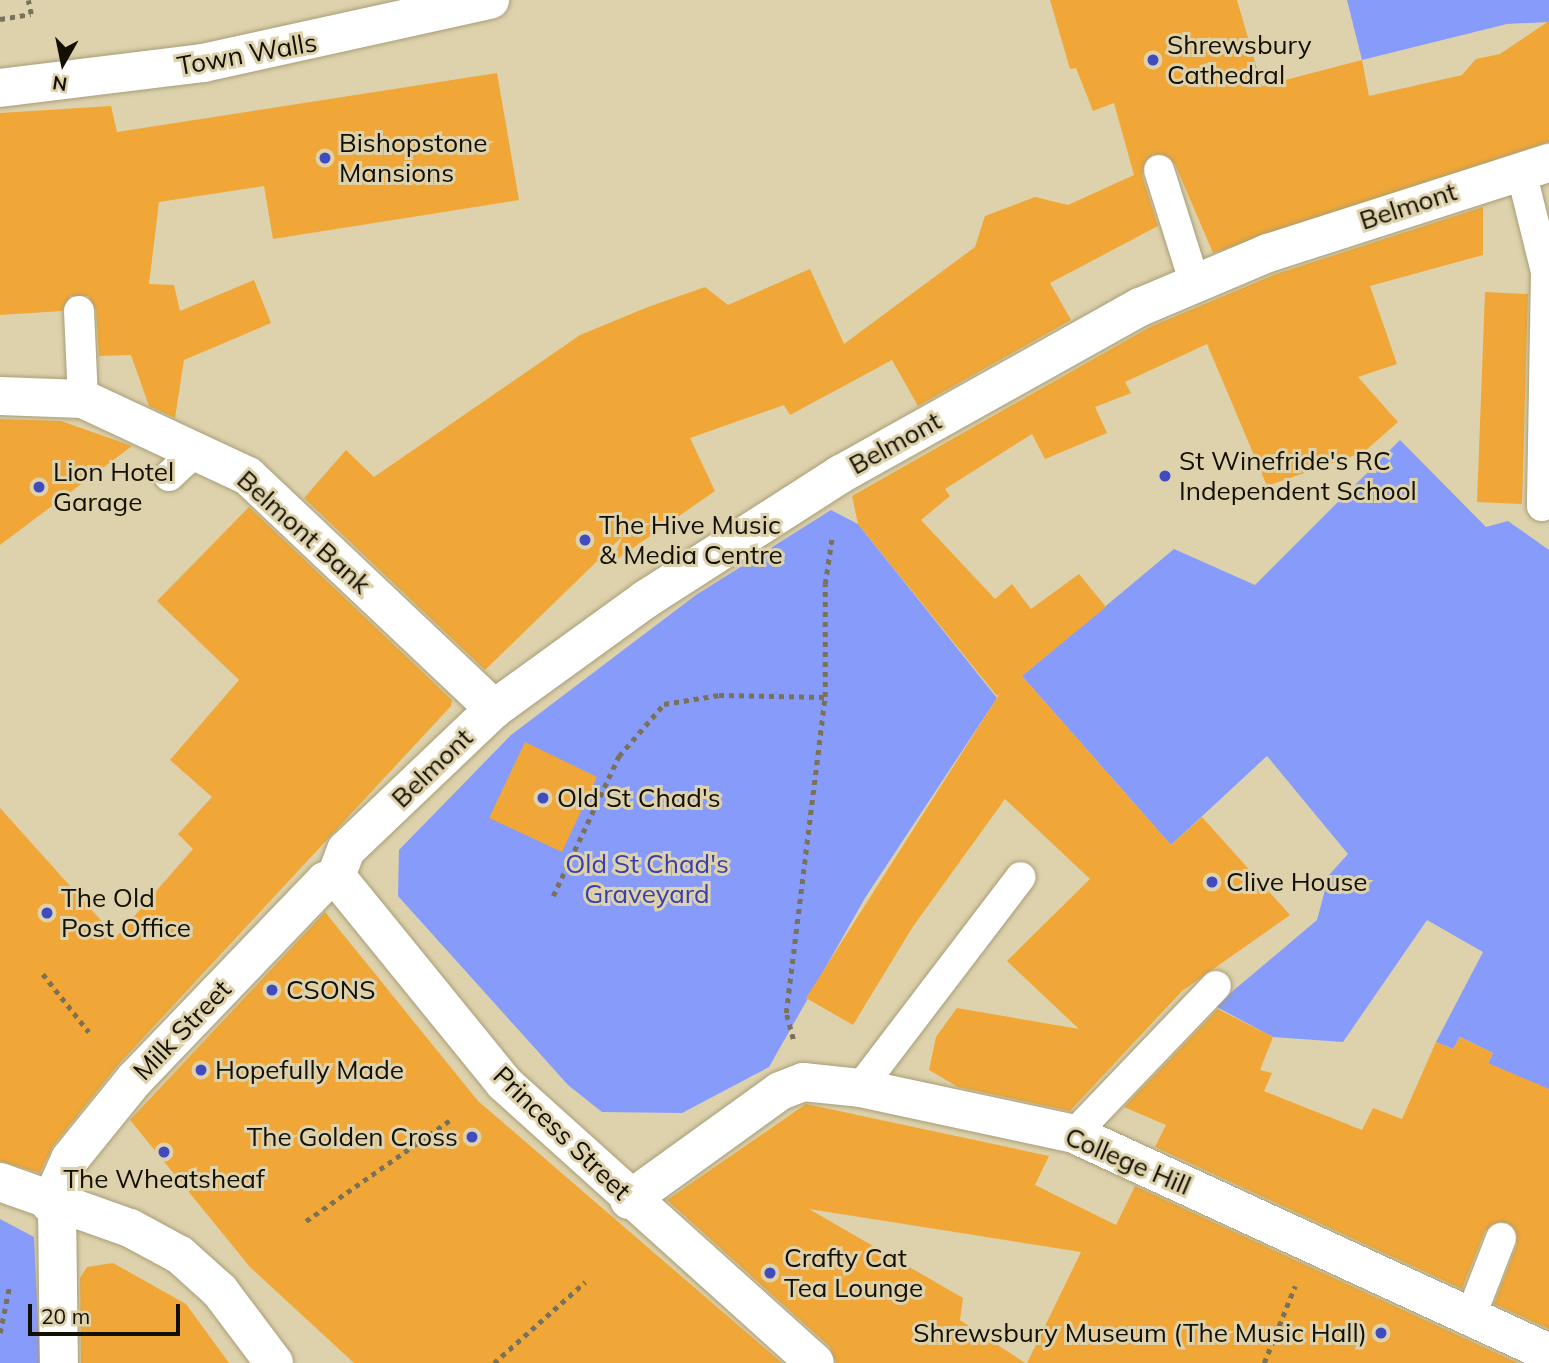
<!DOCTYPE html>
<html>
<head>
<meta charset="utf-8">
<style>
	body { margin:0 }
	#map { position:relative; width:1549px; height:1363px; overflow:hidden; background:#ddd2ac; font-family:Mulish,sans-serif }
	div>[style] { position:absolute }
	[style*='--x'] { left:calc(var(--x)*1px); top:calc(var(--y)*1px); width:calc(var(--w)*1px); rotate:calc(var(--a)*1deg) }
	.green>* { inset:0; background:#879bfb }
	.building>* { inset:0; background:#f0a737 }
	.path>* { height:4.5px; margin-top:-2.25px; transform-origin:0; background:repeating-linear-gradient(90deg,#797158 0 5px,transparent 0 10px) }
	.roads { filter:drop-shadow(0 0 2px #a89d78) drop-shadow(0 0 2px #a89d78) }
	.lane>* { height:30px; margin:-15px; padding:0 15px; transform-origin:15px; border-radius:15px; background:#fff }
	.street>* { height:38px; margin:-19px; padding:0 19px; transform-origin:19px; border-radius:19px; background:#fff }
	.secondary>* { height:38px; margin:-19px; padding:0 19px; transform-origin:19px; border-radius:19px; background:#fff }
	.dots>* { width:19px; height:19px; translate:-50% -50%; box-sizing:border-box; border:4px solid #ddd2ac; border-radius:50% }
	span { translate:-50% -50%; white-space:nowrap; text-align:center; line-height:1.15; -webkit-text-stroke:6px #ddd2ac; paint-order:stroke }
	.poi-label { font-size:26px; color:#130f03 }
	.left { translate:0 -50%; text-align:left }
	.right { translate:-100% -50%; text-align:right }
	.street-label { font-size:26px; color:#130f03 }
	.park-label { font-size:26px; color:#373fb1 }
	.north { position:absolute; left:28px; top:28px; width:70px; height:70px; -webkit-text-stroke:5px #ddd2ac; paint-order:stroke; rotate:189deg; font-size:19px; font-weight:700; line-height:28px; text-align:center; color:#130f03 }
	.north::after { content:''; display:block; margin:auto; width:24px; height:32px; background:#130f03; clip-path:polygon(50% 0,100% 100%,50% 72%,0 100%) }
	.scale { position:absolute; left:28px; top:1304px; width:152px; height:32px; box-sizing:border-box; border:4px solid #130f03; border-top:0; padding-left:9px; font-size:21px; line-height:24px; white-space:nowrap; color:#130f03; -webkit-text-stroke:5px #ddd2ac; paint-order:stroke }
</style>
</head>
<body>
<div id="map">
	<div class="green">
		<i style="clip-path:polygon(1347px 0,1549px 0,1549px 22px,1507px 24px,1362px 60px)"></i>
		<i style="clip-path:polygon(1400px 440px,1486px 527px,1508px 521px,1549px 550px,1549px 1089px,1482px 1076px,1493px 1053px,1460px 1037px,1453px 1049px,1436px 1042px,1483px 952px,1427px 920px,1343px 1042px,1273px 1037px,1215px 1006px,1317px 920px,1329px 875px,1348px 854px,1267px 756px,1171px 845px,1022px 676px,1174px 549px,1255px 585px)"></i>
		<i style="clip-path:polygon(831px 510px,858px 524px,997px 698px,865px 898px,769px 1067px,682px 1113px,602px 1112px,568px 1085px,398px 896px,399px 850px,511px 735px,696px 595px)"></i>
		<i style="clip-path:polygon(0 1219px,34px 1237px,40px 1363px,0 1363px)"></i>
	</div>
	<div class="building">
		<i style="clip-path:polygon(1050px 0,1237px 0,1262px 86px,1362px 60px,1369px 96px,1462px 75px,1476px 59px,1500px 54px,1549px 21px,1549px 142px,1213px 253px,1175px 164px,1153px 154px,1142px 175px,1158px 226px,1050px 283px,1071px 320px,918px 406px,892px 360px,790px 415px,784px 405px,690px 438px,715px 491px,610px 564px,623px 536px,485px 670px,304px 498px,346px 450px,374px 477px,580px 335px,648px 307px,705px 287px,728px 305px,810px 269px,844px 344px,975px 247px,985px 216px,1035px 197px,1068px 205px,1134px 175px,1114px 103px,1093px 111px,1076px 68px,1070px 69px)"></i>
		<i style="clip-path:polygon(497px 73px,519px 200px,273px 239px,264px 186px,159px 202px,149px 284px,174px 285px,180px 311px,254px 280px,271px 323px,184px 360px,175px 418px,149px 406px,131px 355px,99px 356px,96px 310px,88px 296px,70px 296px,62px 311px,0 315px,0 113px,111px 106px,117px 132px)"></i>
		<i style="clip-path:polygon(1483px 207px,1483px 255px,1370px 286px,1397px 364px,1358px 377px,1398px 422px,1364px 452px,1267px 486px,1207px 344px,1125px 382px,1131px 393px,1095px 407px,1107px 433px,1045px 459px,1032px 434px,945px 489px,950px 496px,921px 520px,995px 599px,1012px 584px,1031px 609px,1079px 574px,1106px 607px,1022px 676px,1171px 845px,1202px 817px,1290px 915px,1182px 991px,1070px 1111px,958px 1087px,929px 1070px,936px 1037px,957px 1008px,1079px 1029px,1007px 961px,1090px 879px,1005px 799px,912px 928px,853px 1025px,806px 998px,1000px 693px,997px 696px,858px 524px,852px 496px,1150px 327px,1276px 274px)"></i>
		<i style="clip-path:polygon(1485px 292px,1528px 294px,1522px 504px,1477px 502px)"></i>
		<i style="clip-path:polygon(0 419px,61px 421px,132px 446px,0 545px)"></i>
		<i style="clip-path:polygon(249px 507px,452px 700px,451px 706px,118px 1065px,53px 1146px,40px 1173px,0 1161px,0 808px,116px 937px,193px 849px,178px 834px,212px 797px,170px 760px,239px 680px,157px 601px)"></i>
		<i style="clip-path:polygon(525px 742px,597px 777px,562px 852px,489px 818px)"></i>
		<i style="clip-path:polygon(325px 912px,478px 1101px,782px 1363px,354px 1363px,250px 1267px,130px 1120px)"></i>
		<i style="clip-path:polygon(1218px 1009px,1273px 1037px,1260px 1070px,1272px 1073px,1264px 1091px,1362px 1130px,1373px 1108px,1402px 1119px,1436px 1042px,1453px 1049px,1460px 1037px,1493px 1053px,1488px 1063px,1549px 1089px,1549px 1329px,1494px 1304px,1517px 1244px,1508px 1222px,1485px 1231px,1462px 1289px,1155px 1147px,1166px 1125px,1124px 1107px)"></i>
		<i style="clip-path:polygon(806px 1104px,1049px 1156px,1035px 1185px,1116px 1225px,1135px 1186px,1518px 1363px,1027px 1363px,1081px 1252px,809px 1209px,963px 1298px,960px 1320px,1025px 1363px,836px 1363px,830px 1347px,667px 1200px)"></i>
		<i style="clip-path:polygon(113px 1263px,186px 1304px,229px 1363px,81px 1363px,80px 1278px,87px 1267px)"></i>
	</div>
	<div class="path">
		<i style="--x:0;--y:19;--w:31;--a:-9"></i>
		<i style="--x:31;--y:14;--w:14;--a:-102"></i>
		<i style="--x:553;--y:896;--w:155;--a:-64.8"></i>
		<i style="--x:619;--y:756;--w:69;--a:-49.1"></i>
		<i style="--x:664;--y:704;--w:56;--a:-9.3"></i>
		<i style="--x:719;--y:695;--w:106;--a:1.1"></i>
		<i style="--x:43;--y:974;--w:74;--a:51.6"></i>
		<i style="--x:793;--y:1039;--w:27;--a:-105"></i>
		<i style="--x:786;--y:1013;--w:318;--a:-83"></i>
		<i style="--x:825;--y:697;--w:113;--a:-90"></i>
		<i style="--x:825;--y:584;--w:48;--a:-81.5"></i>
		<i style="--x:306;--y:1221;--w:176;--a:-35"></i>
		<i style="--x:0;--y:1333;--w:46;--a:-78.7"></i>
		<i style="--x:494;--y:1363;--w:122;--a:-41.7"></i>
		<i style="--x:1264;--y:1363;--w:83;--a:-68.1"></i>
	</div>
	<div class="roads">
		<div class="lane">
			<i style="--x:1159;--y:170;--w:120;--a:72.5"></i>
			<i style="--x:1521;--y:171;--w:104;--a:76.1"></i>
			<i style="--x:1546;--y:272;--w:234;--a:91"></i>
			<i style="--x:79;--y:311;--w:88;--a:87.4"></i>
			<i style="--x:169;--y:476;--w:40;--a:-43"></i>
			<i style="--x:860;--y:1088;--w:265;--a:-52.7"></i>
			<i style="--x:1074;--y:1134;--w:205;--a:-46.2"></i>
			<i style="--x:1470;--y:1318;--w:86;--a:-68.8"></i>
		</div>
		<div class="street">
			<i style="--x:0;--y:396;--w:83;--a:2.1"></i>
			<i style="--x:83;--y:399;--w:182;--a:25"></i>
			<i style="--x:248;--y:476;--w:339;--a:43.4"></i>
			<i style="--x:336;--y:876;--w:28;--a:-69"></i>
			<i style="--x:346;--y:850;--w:204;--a:-43.6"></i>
			<i style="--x:494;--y:709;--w:188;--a:-35.9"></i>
			<i style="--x:646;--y:599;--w:232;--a:-32.7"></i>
			<i style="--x:841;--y:474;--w:342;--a:-29.2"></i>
			<i style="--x:1140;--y:307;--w:139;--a:-22.9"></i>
			<i style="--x:1268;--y:253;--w:295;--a:-17.8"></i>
			<i style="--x:336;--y:876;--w:267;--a:50.9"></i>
			<i style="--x:504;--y:1083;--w:418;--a:42"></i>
			<i style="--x:629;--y:1200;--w:186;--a:-35.8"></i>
			<i style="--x:780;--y:1091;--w:25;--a:-21"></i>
			<i style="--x:803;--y:1082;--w:57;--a:6"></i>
			<i style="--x:860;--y:1088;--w:219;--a:12.1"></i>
			<i style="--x:1074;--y:1134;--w:523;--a:24.75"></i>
			<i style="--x:50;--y:1204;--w:49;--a:-66"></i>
			<i style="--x:70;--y:1159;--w:102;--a:-51"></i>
			<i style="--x:134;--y:1080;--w:276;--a:-46.2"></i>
			<i style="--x:325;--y:881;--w:12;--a:-24"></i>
			<i style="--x:57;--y:1207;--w:156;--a:89.3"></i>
		</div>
		<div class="secondary">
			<i style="--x:0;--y:88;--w:205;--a:-7"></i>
			<i style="--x:203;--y:63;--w:294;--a:-12.4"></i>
			<i style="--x:0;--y:1182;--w:138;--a:19.5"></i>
			<i style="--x:130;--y:1228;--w:57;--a:28.4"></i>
			<i style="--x:180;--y:1255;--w:54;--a:42"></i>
			<i style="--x:220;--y:1291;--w:90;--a:53.1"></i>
		</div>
	</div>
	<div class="dots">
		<i style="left:1153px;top:60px;background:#404bc0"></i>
		<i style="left:325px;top:158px;background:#404bc0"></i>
		<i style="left:1165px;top:476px;background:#404bc0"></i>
		<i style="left:39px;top:487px;background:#404bc0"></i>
		<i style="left:585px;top:540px;background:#404bc0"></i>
		<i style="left:543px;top:798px;background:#404bc0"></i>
		<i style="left:1212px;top:882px;background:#404bc0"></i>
		<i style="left:47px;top:913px;background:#404bc0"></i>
		<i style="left:272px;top:990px;background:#404bc0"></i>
		<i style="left:201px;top:1070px;background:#404bc0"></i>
		<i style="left:472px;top:1137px;background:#404bc0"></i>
		<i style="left:164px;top:1152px;background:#404bc0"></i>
		<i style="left:770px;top:1273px;background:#404bc0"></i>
		<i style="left:1381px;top:1333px;background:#404bc0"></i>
	</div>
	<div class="poi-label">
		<span class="left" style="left:1167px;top:60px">Shrewsbury<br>Cathedral</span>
		<span class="left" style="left:339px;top:158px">Bishopstone<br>Mansions</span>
		<span class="left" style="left:1179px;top:476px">St Winefride's RC<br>Independent School</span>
		<span class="left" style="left:53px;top:487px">Lion Hotel<br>Garage</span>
		<span class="left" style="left:599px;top:540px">The Hive Music<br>&amp; Media Centre</span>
		<span class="left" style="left:557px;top:798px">Old St Chad's</span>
		<span class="left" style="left:1226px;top:882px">Clive House</span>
		<span class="left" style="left:61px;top:913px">The Old<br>Post Office</span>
		<span class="left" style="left:286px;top:990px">CSONS</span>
		<span class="left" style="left:215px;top:1070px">Hopefully Made</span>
		<span class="right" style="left:458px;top:1137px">The Golden Cross</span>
		<span style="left:164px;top:1179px">The Wheatsheaf</span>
		<span class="left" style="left:784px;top:1273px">Crafty Cat<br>Tea Lounge</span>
		<span class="right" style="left:1367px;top:1333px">Shrewsbury Museum (The Music Hall)</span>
	</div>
	<div class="street-label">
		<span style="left:247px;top:54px;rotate:-10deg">Town Walls</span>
		<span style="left:1408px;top:206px;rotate:-18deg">Belmont</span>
		<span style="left:895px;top:443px;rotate:-29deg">Belmont</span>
		<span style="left:304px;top:532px;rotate:42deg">Belmont Bank</span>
		<span style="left:432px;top:768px;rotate:-44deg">Belmont</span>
		<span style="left:182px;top:1030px;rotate:-46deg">Milk Street</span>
		<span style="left:562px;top:1133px;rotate:44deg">Princess Street</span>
		<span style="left:1128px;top:1161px;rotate:23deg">College Hill</span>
	</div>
	<div class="park-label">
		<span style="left:647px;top:879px">Old St Chad's<br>Graveyard</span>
	</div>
	<div class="north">N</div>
	<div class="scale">20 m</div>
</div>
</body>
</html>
